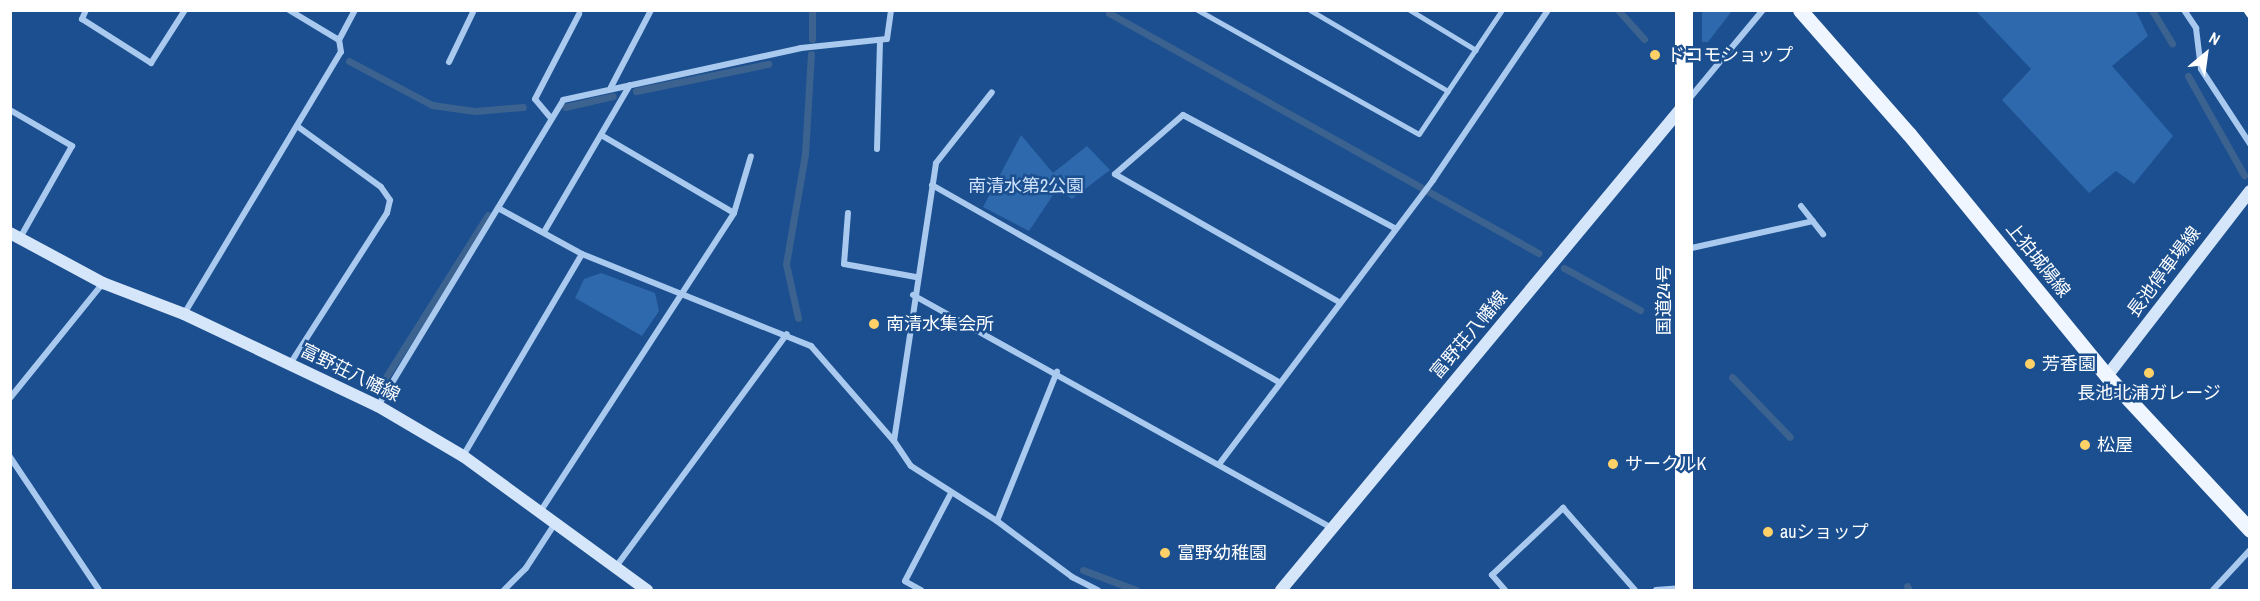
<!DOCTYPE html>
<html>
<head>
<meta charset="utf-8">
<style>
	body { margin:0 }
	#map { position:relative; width:2260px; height:601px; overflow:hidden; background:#1b4f8f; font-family:"Archivo Narrow","Noto Sans JP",sans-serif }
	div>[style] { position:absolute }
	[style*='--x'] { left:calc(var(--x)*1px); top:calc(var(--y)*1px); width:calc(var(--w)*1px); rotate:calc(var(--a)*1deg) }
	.green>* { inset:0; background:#2e69ad }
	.stream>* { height:7px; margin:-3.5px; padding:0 3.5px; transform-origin:3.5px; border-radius:3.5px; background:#3c6290 }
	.lane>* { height:4.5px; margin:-2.25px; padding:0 2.25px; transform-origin:2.25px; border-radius:2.25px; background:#a9c9ee }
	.street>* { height:6px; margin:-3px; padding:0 3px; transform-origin:3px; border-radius:3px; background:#a9c9ee }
	.secondary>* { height:12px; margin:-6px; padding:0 6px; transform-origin:6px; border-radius:6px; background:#d6e6fa }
	.primary>* { height:15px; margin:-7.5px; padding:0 7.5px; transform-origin:7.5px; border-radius:7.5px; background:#f0f6ff }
	.highway>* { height:18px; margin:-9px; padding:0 9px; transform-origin:9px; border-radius:9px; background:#fff }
	.rail>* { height:4.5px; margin-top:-2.25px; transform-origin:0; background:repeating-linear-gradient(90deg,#fff 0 10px,transparent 0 14.5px) }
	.dots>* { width:16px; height:16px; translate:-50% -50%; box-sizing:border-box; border:3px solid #1b4f8f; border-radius:50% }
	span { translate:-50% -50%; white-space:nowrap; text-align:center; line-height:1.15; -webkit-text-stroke:5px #1b4f8f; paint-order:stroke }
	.poi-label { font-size:18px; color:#fff }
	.left { translate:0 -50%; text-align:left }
	.park-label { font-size:18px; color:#cfe3fa }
	.street-label { font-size:18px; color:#fff }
	.frame { position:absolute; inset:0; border:12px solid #fff; pointer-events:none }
	.north { position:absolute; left:2176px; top:24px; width:60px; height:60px; -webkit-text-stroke:4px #1b4f8f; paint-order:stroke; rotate:29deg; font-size:16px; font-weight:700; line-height:24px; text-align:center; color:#fff }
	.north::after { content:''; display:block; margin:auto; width:21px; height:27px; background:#fff; clip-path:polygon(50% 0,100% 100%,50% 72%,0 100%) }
</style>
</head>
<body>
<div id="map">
	<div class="green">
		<i style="clip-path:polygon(1702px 11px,1732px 11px,1708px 42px,1702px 42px)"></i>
		<i style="clip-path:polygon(1976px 11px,2136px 11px,2148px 36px,2112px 66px,2173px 136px,2134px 184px,2116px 171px,2089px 193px,2002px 100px,2031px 69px)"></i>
		<i style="clip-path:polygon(1021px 135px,1053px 173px,1087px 146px,1110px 170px,1072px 199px,1057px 189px,1029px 231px,983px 207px)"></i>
		<i style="clip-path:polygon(601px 273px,655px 293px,659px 311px,642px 336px,575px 298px,584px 279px)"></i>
	</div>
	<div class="stream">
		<i style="--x:1618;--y:10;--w:39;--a:48"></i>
		<i style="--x:2152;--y:10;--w:39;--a:59"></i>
		<i style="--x:1109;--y:13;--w:492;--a:29.2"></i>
		<i style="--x:812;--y:39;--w:29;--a:-90"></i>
		<i style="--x:349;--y:61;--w:94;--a:27.9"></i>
		<i style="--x:432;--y:105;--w:43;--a:7.9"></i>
		<i style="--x:475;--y:111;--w:48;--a:-4.8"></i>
		<i style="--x:2188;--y:76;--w:114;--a:60.5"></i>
		<i style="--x:636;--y:91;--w:135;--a:-11.6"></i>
		<i style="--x:565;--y:107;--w:49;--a:-12.9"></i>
		<i style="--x:1564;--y:268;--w:87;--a:28.9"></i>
		<i style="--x:798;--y:318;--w:55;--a:-102.5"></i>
		<i style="--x:786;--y:264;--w:112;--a:-80.2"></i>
		<i style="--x:805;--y:154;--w:100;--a:-86.6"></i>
		<i style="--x:1732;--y:377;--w:83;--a:46"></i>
		<i style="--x:377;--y:391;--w:208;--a:-57.8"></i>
		<i style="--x:1083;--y:570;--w:57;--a:20.7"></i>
		<i style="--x:1907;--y:586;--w:4;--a:63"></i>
	</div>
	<div class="lane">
		<i style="--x:1198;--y:10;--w:253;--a:29.3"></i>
		<i style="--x:1419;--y:134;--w:149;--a:-56.2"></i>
		<i style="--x:1310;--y:10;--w:160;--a:30.4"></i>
		<i style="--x:1410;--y:10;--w:77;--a:31.2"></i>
	</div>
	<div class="street">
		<i style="--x:86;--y:10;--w:10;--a:114"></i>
		<i style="--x:82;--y:19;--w:82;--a:32.5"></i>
		<i style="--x:151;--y:63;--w:63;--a:-57.3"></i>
		<i style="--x:289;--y:10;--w:58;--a:31"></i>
		<i style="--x:2184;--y:10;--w:22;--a:56"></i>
		<i style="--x:2196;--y:28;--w:41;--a:83"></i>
		<i style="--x:2201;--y:69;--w:90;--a:56.8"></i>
		<i style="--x:449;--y:62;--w:58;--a:-64.3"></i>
		<i style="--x:611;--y:87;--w:87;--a:-62.5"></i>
		<i style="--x:1689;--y:99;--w:116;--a:-50.3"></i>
		<i style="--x:10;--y:110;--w:72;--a:30.1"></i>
		<i style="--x:72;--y:146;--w:106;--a:119.5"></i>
		<i style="--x:550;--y:117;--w:23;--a:-130"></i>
		<i style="--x:535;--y:99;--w:96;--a:-62.6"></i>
		<i style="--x:601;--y:135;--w:154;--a:30.4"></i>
		<i style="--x:877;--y:149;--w:109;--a:-88.4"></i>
		<i style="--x:932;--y:185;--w:399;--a:29.6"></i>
		<i style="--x:1801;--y:206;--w:36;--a:52"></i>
		<i style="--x:498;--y:208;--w:96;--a:28.7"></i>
		<i style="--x:582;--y:254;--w:247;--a:21.9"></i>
		<i style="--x:811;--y:346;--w:126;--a:48.9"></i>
		<i style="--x:894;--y:441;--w:30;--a:56"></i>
		<i style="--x:911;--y:466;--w:102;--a:32.6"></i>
		<i style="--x:997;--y:521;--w:94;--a:36.7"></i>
		<i style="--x:1072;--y:577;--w:29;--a:27"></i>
		<i style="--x:848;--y:213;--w:51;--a:94.5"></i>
		<i style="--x:844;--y:264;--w:73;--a:10.2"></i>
		<i style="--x:544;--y:232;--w:170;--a:-59.7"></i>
		<i style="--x:1687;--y:249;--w:129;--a:-12.5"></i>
		<i style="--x:913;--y:295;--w:479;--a:29.1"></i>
		<i style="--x:1339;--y:302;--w:258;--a:-150.3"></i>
		<i style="--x:1115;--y:174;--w:90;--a:-40.9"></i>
		<i style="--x:1183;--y:115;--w:240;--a:28.1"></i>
		<i style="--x:184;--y:314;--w:305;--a:-59.1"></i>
		<i style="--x:341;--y:52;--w:12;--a:-99"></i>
		<i style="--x:339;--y:40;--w:34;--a:-62"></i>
		<i style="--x:290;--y:364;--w:179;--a:-57.3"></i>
		<i style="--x:387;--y:213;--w:13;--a:-77"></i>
		<i style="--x:390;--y:200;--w:16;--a:-125"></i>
		<i style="--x:381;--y:187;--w:104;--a:-144"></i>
		<i style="--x:10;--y:398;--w:148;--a:-51"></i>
		<i style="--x:378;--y:406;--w:358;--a:-58.8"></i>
		<i style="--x:563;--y:100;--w:244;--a:-12.3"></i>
		<i style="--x:801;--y:48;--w:86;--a:-6"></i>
		<i style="--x:887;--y:39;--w:29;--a:-82"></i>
		<i style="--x:894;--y:441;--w:281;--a:-81.4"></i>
		<i style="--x:936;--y:163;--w:90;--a:-51.7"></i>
		<i style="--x:463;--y:456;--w:234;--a:-59.5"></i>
		<i style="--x:10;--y:457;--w:160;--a:56.2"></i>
		<i style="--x:1220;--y:463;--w:354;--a:-53"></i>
		<i style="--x:1433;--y:180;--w:205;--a:-55.9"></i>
		<i style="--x:540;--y:512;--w:356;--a:-57"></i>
		<i style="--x:734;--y:213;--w:59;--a:-73.4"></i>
		<i style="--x:997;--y:521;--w:161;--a:-68.1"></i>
		<i style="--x:615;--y:568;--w:290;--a:-53.7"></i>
		<i style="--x:504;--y:590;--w:31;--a:-45"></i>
		<i style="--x:526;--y:568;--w:55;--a:-56.9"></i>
		<i style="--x:921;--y:590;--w:18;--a:-151"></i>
		<i style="--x:905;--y:581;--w:97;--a:-62.4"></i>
		<i style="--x:1505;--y:590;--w:20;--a:-131"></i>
		<i style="--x:1492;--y:575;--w:98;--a:-43.3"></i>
		<i style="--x:1563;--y:508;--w:109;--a:48.7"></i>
		<i style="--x:1656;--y:590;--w:27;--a:-4"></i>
		<i style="--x:2213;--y:590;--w:54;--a:-47.2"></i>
	</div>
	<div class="secondary">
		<i style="--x:10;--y:233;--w:106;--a:28.3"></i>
		<i style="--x:103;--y:283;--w:87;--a:20.9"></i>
		<i style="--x:184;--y:314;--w:215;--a:25.4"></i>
		<i style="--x:378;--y:406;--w:99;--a:30.5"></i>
		<i style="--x:463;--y:456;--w:228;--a:36.1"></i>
		<i style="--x:2107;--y:376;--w:234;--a:-52.3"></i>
		<i style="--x:1281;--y:590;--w:631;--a:-50.28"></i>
	</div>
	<div class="primary">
		<i style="--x:1800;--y:10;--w:165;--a:48.7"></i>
		<i style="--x:1909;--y:134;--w:313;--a:50.7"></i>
		<i style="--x:2107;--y:376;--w:210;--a:47.1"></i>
	</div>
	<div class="highway">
		<i style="--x:1684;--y:590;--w:580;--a:-90"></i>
	</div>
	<div class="rail">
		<i style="--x:2246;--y:10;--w:7;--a:56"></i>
	</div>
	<div class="dots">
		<i style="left:1655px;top:55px;background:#ffd166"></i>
		<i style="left:874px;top:324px;background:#ffd166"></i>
		<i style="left:2030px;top:364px;background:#ffd166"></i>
		<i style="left:2149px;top:373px;background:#ffd166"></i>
		<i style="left:2085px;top:445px;background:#ffd166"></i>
		<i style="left:1613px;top:464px;background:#ffd166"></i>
		<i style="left:1768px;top:532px;background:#ffd166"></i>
		<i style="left:1165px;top:553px;background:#ffd166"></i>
	</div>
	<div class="poi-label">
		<span class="left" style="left:1667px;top:55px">ドコモショップ</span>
		<span class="left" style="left:886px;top:324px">南清水集会所</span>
		<span class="left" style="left:2042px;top:364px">芳香園</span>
		<span style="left:2149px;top:393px">長池北浦ガレージ</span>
		<span class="left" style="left:2097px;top:445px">松屋</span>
		<span class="left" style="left:1625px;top:464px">サークルK</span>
		<span class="left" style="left:1780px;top:532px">auショップ</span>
		<span class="left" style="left:1177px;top:553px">富野幼稚園</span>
	</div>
	<div class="park-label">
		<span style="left:1026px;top:186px">南清水第2公園</span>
	</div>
	<div class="street-label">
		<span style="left:2038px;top:260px;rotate:51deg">上狛城陽線</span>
		<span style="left:2164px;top:272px;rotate:-53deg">長池停車場線</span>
		<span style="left:1664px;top:300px;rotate:-90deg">国道24号</span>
		<span style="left:1469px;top:335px;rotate:-50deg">富野荘八幡線</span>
		<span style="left:350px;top:373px;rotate:26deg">富野荘八幡線</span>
	</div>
	<div class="frame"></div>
	<div class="north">N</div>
</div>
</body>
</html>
